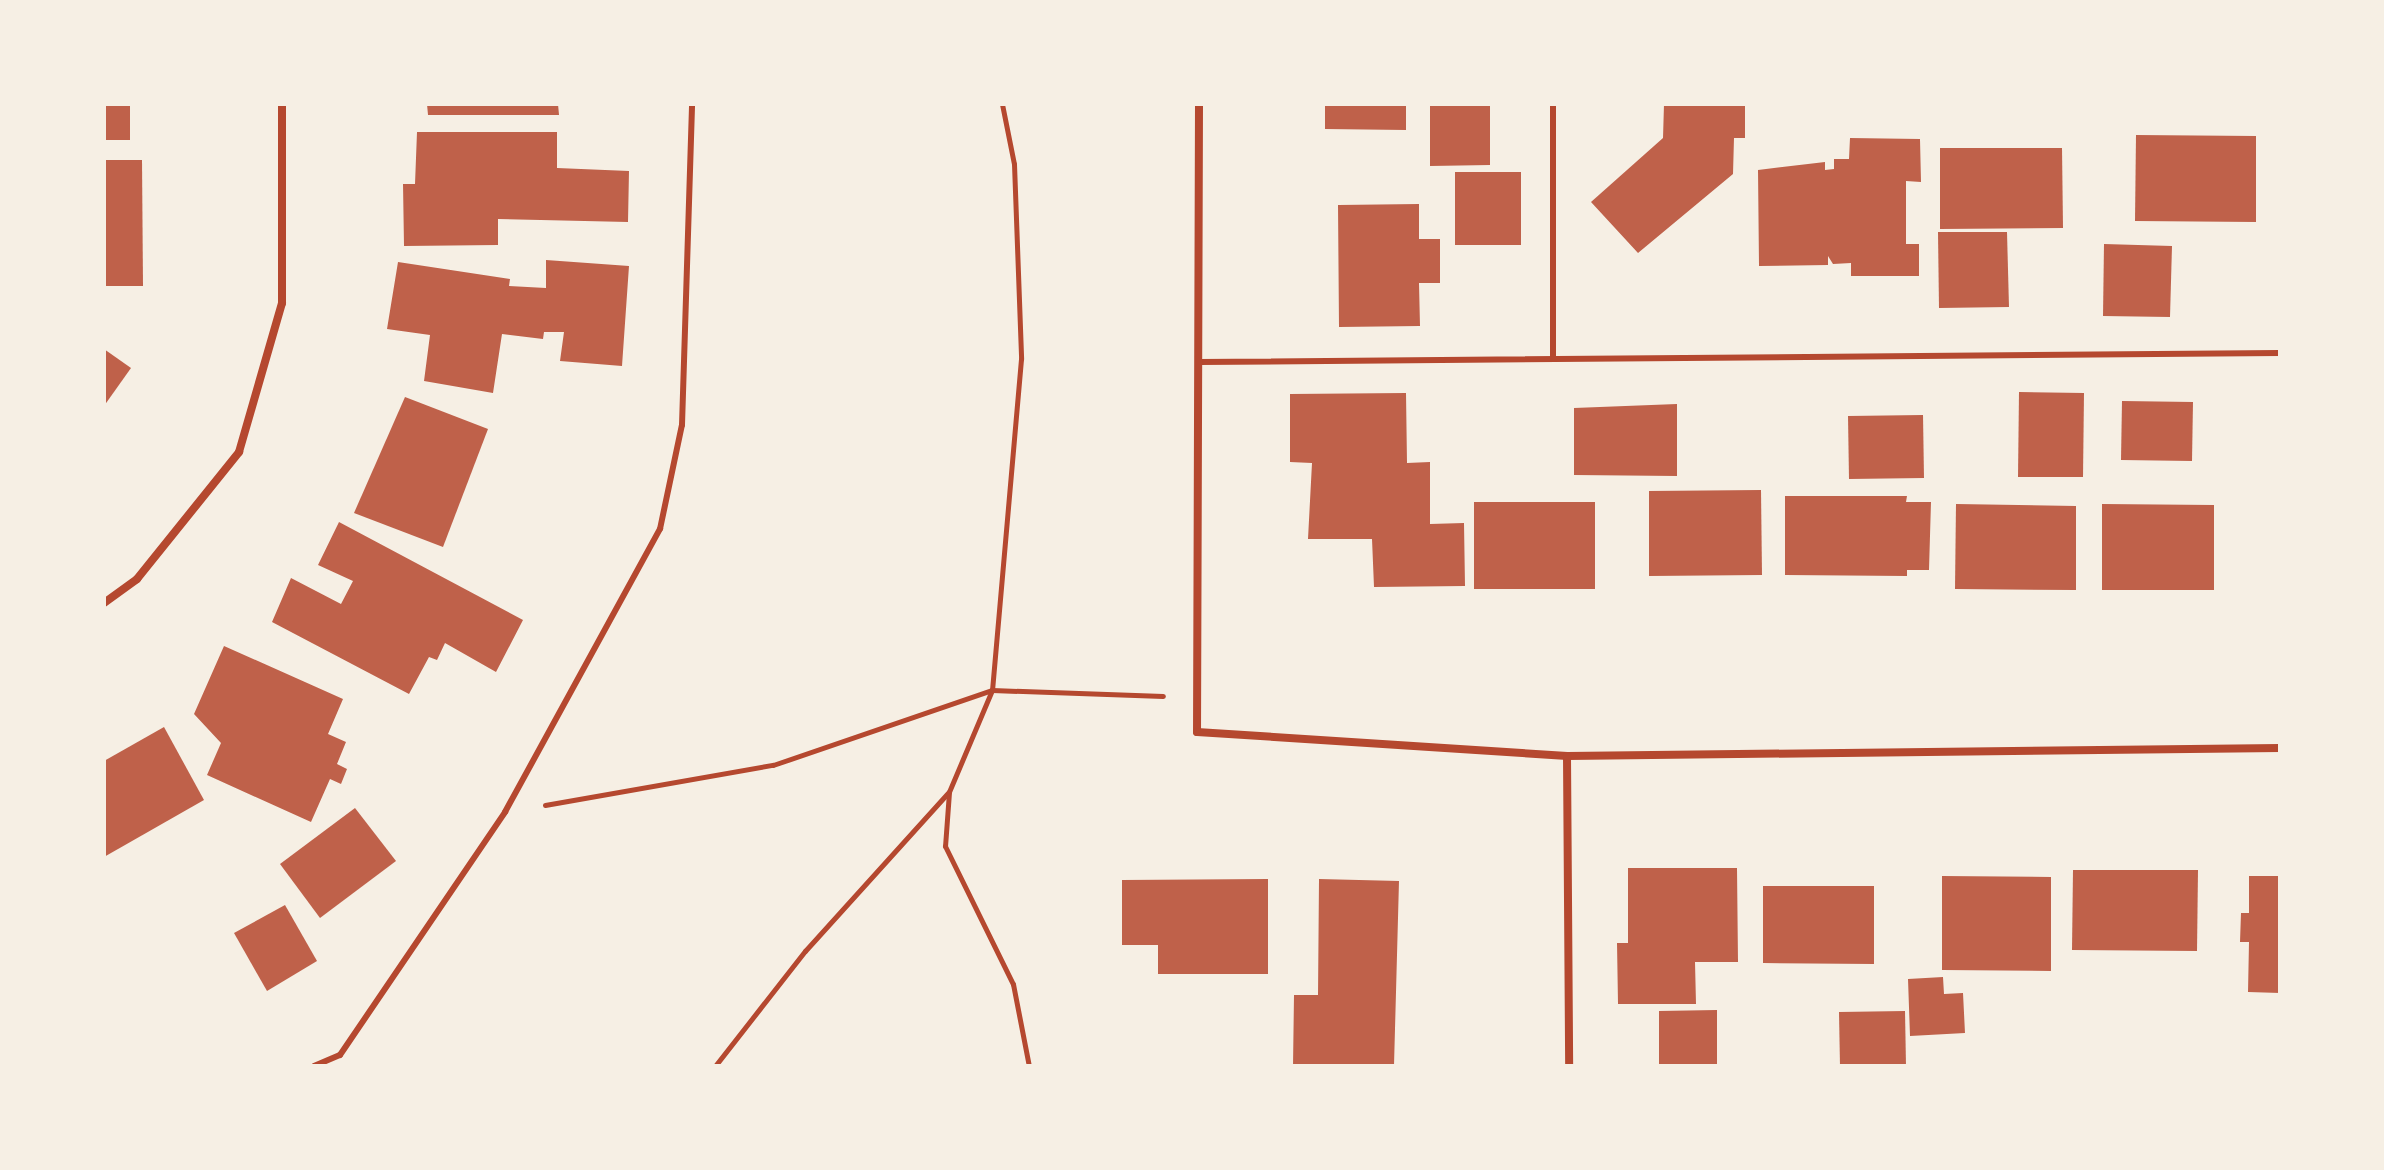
<!DOCTYPE html>
<html>
<head>
<meta charset="utf-8">
<style>
	body { margin:0 }
	#map { position:relative; width:2384px; height:1170px; overflow:hidden; background:#f6efe4; font-family:"Fira Sans",sans-serif }
	div>[style] { position:absolute }
	[style*='--x'] { left:calc(var(--x)*1px); top:calc(var(--y)*1px); width:calc(var(--w)*1px); rotate:calc(var(--a)*1deg) }
	.building>* { inset:0; background:#bf614a }
	.path>* { height:5px; margin:-2.5px; padding:0 2.5px; transform-origin:2.5px; border-radius:2.5px; background:#b5482f }
	.service>* { height:6px; margin:-3px; padding:0 3px; transform-origin:3px; border-radius:3px; background:#b5482f }
	.minor>* { height:8px; margin:-4px; padding:0 4px; transform-origin:4px; border-radius:4px; background:#b5482f }
	span { translate:-50% -50%; white-space:nowrap; text-align:center; line-height:1.15; -webkit-text-stroke:8px #f6efe4; paint-order:stroke }
	.frame { position:absolute; inset:0; border:106px solid #f6efe4; pointer-events:none }
</style>
</head>
<body>
<div id="map">
	<div class="building">
		<i style="clip-path:polygon(104px 104px,130px 104px,130px 140px,104px 140px)"></i>
		<i style="clip-path:polygon(427px 104px,558px 104px,559px 115px,428px 115px)"></i>
		<i style="clip-path:polygon(1325px 104px,1406px 104px,1406px 130px,1325px 129px)"></i>
		<i style="clip-path:polygon(1430px 104px,1490px 104px,1490px 165px,1430px 166px)"></i>
		<i style="clip-path:polygon(1664px 104px,1745px 104px,1745px 138px,1734px 138px,1733px 174px,1638px 253px,1591px 202px,1663px 138px)"></i>
		<i style="clip-path:polygon(417px 132px,557px 132px,557px 168px,629px 171px,628px 222px,498px 219px,498px 245px,404px 246px,403px 184px,415px 184px)"></i>
		<i style="clip-path:polygon(2136px 135px,2256px 136px,2256px 222px,2135px 221px)"></i>
		<i style="clip-path:polygon(1850px 138px,1920px 139px,1921px 182px,1906px 181px,1906px 244px,1919px 244px,1919px 276px,1851px 276px,1851px 263px,1833px 264px,1828px 256px,1828px 265px,1759px 266px,1758px 170px,1825px 162px,1825px 170px,1834px 169px,1834px 159px,1849px 159px)"></i>
		<i style="clip-path:polygon(1940px 148px,2062px 148px,2063px 228px,1940px 229px)"></i>
		<i style="clip-path:polygon(104px 160px,142px 160px,143px 286px,104px 286px)"></i>
		<i style="clip-path:polygon(1455px 172px,1521px 172px,1521px 245px,1455px 245px)"></i>
		<i style="clip-path:polygon(1419px 204px,1419px 239px,1440px 239px,1440px 283px,1419px 283px,1420px 326px,1339px 327px,1338px 205px)"></i>
		<i style="clip-path:polygon(1938px 232px,2007px 232px,2009px 307px,1939px 308px)"></i>
		<i style="clip-path:polygon(2104px 244px,2172px 246px,2170px 317px,2103px 316px)"></i>
		<i style="clip-path:polygon(546px 260px,629px 266px,622px 366px,560px 361px,564px 332px,544px 332px,543px 339px,502px 334px,493px 393px,424px 381px,430px 335px,387px 329px,398px 262px,510px 279px,509px 286px,546px 288px)"></i>
		<i style="clip-path:polygon(104px 349px,131px 368px,104px 406px)"></i>
		<i style="clip-path:polygon(2019px 392px,2084px 393px,2083px 477px,2018px 477px)"></i>
		<i style="clip-path:polygon(1406px 393px,1407px 463px,1430px 462px,1430px 524px,1464px 523px,1465px 586px,1374px 587px,1372px 539px,1308px 539px,1312px 463px,1290px 462px,1290px 394px)"></i>
		<i style="clip-path:polygon(405px 397px,488px 429px,443px 547px,354px 513px)"></i>
		<i style="clip-path:polygon(2122px 401px,2193px 402px,2192px 461px,2121px 460px)"></i>
		<i style="clip-path:polygon(1677px 404px,1677px 476px,1574px 475px,1574px 408px)"></i>
		<i style="clip-path:polygon(1923px 415px,1924px 478px,1849px 479px,1848px 416px)"></i>
		<i style="clip-path:polygon(1761px 490px,1762px 575px,1649px 576px,1649px 491px)"></i>
		<i style="clip-path:polygon(1785px 496px,1907px 496px,1906px 502px,1931px 502px,1929px 570px,1907px 570px,1907px 576px,1785px 575px)"></i>
		<i style="clip-path:polygon(1474px 502px,1595px 502px,1595px 589px,1474px 589px)"></i>
		<i style="clip-path:polygon(1956px 504px,2076px 506px,2076px 590px,1955px 589px)"></i>
		<i style="clip-path:polygon(2102px 504px,2214px 505px,2214px 590px,2102px 590px)"></i>
		<i style="clip-path:polygon(339px 522px,523px 620px,496px 672px,445px 643px,437px 660px,429px 657px,409px 694px,272px 622px,291px 578px,341px 604px,353px 581px,318px 565px)"></i>
		<i style="clip-path:polygon(224px 646px,343px 699px,328px 734px,346px 742px,337px 764px,347px 769px,341px 784px,330px 779px,311px 822px,207px 775px,221px 743px,194px 714px)"></i>
		<i style="clip-path:polygon(164px 727px,204px 800px,104px 857px,104px 761px)"></i>
		<i style="clip-path:polygon(355px 808px,396px 861px,320px 918px,280px 864px)"></i>
		<i style="clip-path:polygon(1628px 868px,1737px 868px,1738px 962px,1695px 962px,1696px 1004px,1618px 1004px,1617px 943px,1628px 943px)"></i>
		<i style="clip-path:polygon(2073px 870px,2198px 870px,2197px 951px,2072px 950px)"></i>
		<i style="clip-path:polygon(1942px 876px,2051px 877px,2051px 971px,1942px 970px)"></i>
		<i style="clip-path:polygon(2249px 876px,2280px 876px,2280px 993px,2248px 992px,2249px 942px,2240px 942px,2241px 913px,2249px 913px)"></i>
		<i style="clip-path:polygon(1268px 879px,1268px 974px,1158px 974px,1158px 945px,1122px 945px,1122px 880px)"></i>
		<i style="clip-path:polygon(1319px 879px,1399px 881px,1394px 1066px,1293px 1066px,1294px 995px,1318px 995px)"></i>
		<i style="clip-path:polygon(1763px 886px,1874px 886px,1874px 964px,1763px 963px)"></i>
		<i style="clip-path:polygon(285px 905px,317px 961px,267px 991px,234px 933px)"></i>
		<i style="clip-path:polygon(1943px 977px,1944px 994px,1963px 993px,1965px 1033px,1910px 1036px,1908px 979px)"></i>
		<i style="clip-path:polygon(1717px 1010px,1717px 1066px,1659px 1066px,1659px 1011px)"></i>
		<i style="clip-path:polygon(1905px 1011px,1906px 1066px,1840px 1066px,1839px 1012px)"></i>
	</div>
	<div class="path">
		<i style="--x:1002;--y:104;--w:61;--a:78.7"></i>
		<i style="--x:1014;--y:164;--w:195;--a:87.9"></i>
		<i style="--x:1021;--y:359;--w:332;--a:95"></i>
		<i style="--x:992;--y:690;--w:111;--a:112.9"></i>
		<i style="--x:949;--y:792;--w:54;--a:94.2"></i>
		<i style="--x:945;--y:846;--w:154;--a:63.8"></i>
		<i style="--x:1013;--y:984;--w:84;--a:79"></i>
		<i style="--x:545;--y:805;--w:231;--a:-10"></i>
		<i style="--x:773;--y:765;--w:231;--a:-18.9"></i>
		<i style="--x:992;--y:690;--w:171;--a:2"></i>
		<i style="--x:715;--y:1066;--w:146;--a:-52"></i>
		<i style="--x:805;--y:951;--w:213;--a:-47.9"></i>
	</div>
	<div class="service">
		<i style="--x:1553;--y:359;--w:255;--a:-90"></i>
		<i style="--x:1199;--y:362;--w:1081;--a:-0.48"></i>
		<i style="--x:314;--y:1066;--w:28;--a:-23"></i>
		<i style="--x:340;--y:1055;--w:294;--a:-55.8"></i>
		<i style="--x:505;--y:812;--w:323;--a:-61.3"></i>
		<i style="--x:660;--y:529;--w:106;--a:-78.1"></i>
		<i style="--x:682;--y:425;--w:321;--a:-88.2"></i>
	</div>
	<div class="minor">
		<i style="--x:1199;--y:104;--w:628;--a:90.18"></i>
		<i style="--x:1197;--y:732;--w:371;--a:3.7"></i>
		<i style="--x:1567;--y:756;--w:713;--a:-0.64"></i>
		<i style="--x:104;--y:603;--w:41;--a:-36"></i>
		<i style="--x:137;--y:579;--w:163;--a:-51.2"></i>
		<i style="--x:239;--y:452;--w:155;--a:-73.9"></i>
		<i style="--x:282;--y:303;--w:199;--a:-90"></i>
		<i style="--x:1567;--y:756;--w:310;--a:89.6"></i>
	</div>
	<div class="frame"></div>
</div>
</body>
</html>
